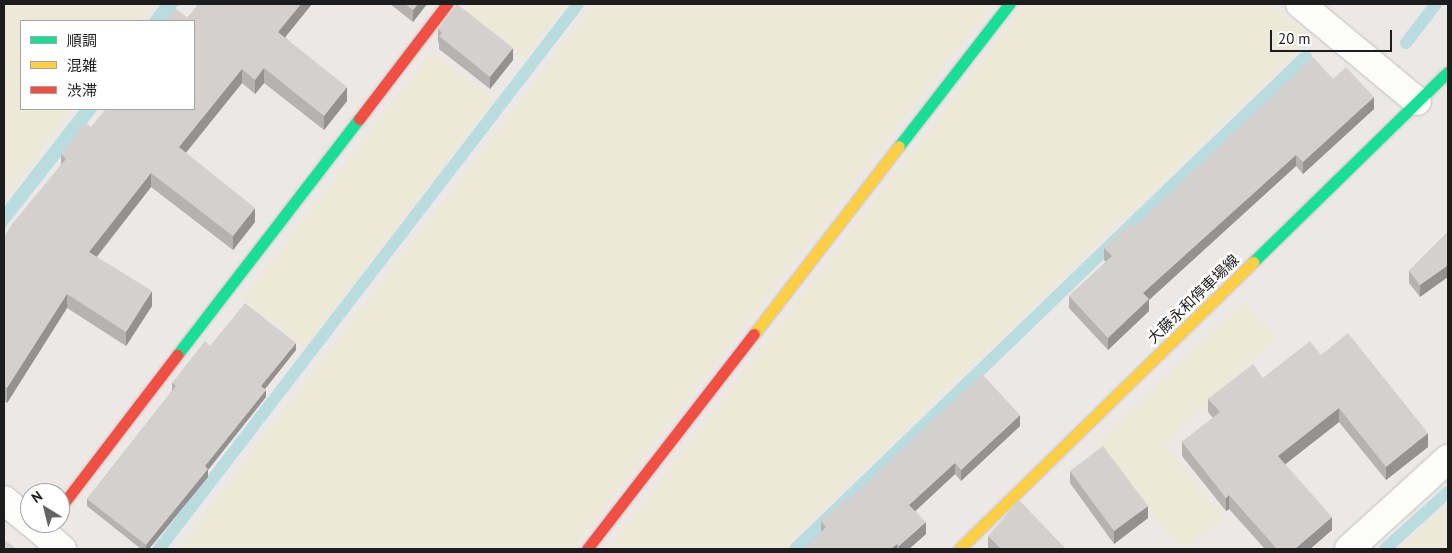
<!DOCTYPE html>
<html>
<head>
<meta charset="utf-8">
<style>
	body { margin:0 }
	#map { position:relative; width:1452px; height:553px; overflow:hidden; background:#ebe8e6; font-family:"PT Sans","Noto Sans JP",sans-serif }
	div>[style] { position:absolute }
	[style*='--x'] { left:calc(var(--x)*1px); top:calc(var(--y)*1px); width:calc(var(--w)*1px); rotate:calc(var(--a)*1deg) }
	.farmland>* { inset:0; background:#ece9d9 }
	.water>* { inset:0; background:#b9dcde }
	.stream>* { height:12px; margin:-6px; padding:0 6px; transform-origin:6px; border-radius:6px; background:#b9dcde }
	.roads { filter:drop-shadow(0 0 1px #c2c1c0) drop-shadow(0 0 1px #c2c1c0) }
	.street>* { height:28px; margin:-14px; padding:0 14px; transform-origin:14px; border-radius:14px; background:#fcfcfb }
	.fast>* { height:11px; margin:-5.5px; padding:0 5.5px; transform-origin:5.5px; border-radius:5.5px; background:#16e098 }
	.slow>* { height:11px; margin:-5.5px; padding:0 5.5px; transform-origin:5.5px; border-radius:5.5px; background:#ffcf43 }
	.jam>* { height:11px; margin:-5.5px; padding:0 5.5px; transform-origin:5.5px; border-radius:5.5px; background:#f24e42 }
	.wall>* { inset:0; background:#b5b3b1 }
	.shaded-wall>* { inset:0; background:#949290 }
	.building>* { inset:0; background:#d3d0ce }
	span { translate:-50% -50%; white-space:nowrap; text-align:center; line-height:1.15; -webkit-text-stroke:5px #fff; paint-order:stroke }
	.street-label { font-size:15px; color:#1d1d1d }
	.frame { position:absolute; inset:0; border:5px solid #1d1d1d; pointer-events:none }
	.legend { position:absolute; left:20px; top:20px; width:175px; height:90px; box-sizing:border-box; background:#fff; border:1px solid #a5a5a5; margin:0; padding:6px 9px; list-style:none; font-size:15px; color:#1d1d1d }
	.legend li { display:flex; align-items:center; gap:10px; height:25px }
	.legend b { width:25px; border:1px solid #a5a5a5 }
	.north { position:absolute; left:20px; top:483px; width:50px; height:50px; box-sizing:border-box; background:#fff; border:1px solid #a5a5a5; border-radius:50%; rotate:324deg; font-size:14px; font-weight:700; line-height:20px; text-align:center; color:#1d1d1d }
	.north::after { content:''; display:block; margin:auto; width:18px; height:22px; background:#656463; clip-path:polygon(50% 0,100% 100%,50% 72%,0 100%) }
	.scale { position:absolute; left:1270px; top:30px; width:122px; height:22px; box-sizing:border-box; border:2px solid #1d1d1d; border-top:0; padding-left:6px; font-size:15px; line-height:18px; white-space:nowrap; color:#1d1d1d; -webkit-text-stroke:4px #fff; paint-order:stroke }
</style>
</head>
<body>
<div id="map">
	<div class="farmland">
		<i style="clip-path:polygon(4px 4px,153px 4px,140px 21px,21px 21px,21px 109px,73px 109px,4px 200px)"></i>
		<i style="clip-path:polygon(468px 4px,567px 4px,523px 61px,460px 14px)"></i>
		<i style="clip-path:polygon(593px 4px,993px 4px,573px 549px,177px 549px)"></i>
		<i style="clip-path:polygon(1024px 4px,1269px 4px,1313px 36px,783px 549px,607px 549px)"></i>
		<i style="clip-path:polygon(431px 51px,495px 99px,305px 348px,242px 299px)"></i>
		<i style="clip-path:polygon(1242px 301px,1279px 337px,1166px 443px,1225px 520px,1185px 549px,1179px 549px,1096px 445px)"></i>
		<i style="clip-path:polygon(1448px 503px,1448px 549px,1397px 549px)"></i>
	</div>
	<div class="water">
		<i style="clip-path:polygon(161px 4px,179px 4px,166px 21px,148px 21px)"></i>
		<i style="clip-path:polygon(80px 109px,98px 109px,4px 229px,4px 207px)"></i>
	</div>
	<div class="stream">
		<i style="--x:1406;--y:43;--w:49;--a:-52.4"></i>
		<i style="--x:159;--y:549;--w:687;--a:-52.45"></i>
		<i style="--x:795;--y:549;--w:710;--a:-43.97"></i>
		<i style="--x:1385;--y:549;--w:85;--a:-42.1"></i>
	</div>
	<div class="roads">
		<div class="street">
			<i style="--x:1300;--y:4;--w:152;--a:39.7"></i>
			<i style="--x:4;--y:500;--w:34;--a:40"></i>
			<i style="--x:32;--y:523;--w:40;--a:41"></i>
			<i style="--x:1349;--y:549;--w:134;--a:-42.3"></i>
		</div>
		<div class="fast">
			<i style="--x:899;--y:146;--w:180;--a:-52.2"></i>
			<i style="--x:1253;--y:262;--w:272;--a:-44.3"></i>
			<i style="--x:177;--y:355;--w:298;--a:-52.4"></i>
		</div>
		<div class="slow">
			<i style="--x:754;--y:334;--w:237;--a:-52.4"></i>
			<i style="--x:959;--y:549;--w:411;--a:-44.3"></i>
		</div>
		<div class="jam">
			<i style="--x:359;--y:119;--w:145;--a:-52.6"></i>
			<i style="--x:60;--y:508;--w:193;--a:-52.6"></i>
			<i style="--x:587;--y:549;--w:272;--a:-52.2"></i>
		</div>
	</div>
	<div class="wall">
		<i style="clip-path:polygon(199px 4px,312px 4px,285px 37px,347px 101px,324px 130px,264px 83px,255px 94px,242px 83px,186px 153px,255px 222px,233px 250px,151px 187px,97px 257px,152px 306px,126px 346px,67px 308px,7px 403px,4px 401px,4px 237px,61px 165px,61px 154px,112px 109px)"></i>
		<i style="clip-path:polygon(390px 4px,427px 4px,413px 22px)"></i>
		<i style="clip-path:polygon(438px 29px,513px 60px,490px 89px,439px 49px,439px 43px,438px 42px)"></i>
		<i style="clip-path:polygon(1333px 79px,1374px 109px,1303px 174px,1296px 166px,1149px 300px,1149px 311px,1108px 350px,1069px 308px,1069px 296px,1106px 262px,1104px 260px,1104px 248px,1134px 227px)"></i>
		<i style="clip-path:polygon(1448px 198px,1448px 212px,1447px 210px,1447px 199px)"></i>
		<i style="clip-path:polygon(1448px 232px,1420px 297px,1409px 283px,1409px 271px)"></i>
		<i style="clip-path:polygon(210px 346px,296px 350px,265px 389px,266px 397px,208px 470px,208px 477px,149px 549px,141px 549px,87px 506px,87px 499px,172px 391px,172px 383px)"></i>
		<i style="clip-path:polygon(1321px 355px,1428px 447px,1386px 480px,1339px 422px,1285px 464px,1332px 530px,1310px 549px,1265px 549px,1229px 509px,1226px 511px,1182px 456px,1182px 442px,1213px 418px,1208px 412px,1208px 399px,1263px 378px)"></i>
		<i style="clip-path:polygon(1020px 426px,961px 481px,955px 474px,915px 511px,926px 534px,909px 549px,803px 549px,821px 532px,821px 521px,848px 500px)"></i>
		<i style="clip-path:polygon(1070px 471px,1148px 518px,1114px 544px,1070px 483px)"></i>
		<i style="clip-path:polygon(988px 536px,1066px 549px,989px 549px,988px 548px)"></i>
	</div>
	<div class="shaded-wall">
		<i style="clip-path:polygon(301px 4px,312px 4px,278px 46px,278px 32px)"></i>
		<i style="clip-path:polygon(418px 4px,427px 4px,413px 22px,413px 10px)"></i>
		<i style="clip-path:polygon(513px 48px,513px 60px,490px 89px,490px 77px)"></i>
		<i style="clip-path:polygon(264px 68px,264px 83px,255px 94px,255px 80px)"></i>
		<i style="clip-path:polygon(242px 69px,242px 83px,179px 161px,179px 147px)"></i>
		<i style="clip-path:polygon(347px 87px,347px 101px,324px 130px,324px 116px)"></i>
		<i style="clip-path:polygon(1374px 97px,1374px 109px,1303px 174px,1303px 162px)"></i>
		<i style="clip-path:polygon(1296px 155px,1296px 166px,1149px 300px,1149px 311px,1108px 350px,1108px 338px,1143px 293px)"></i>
		<i style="clip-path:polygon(151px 173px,151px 187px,89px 266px,89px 252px)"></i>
		<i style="clip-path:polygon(255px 208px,255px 222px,233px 250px,233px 236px)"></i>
		<i style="clip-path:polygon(1448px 265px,1448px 277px,1420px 297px,1420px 285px)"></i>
		<i style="clip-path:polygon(152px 291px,152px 306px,126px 346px,126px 332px)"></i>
		<i style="clip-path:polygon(67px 294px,67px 308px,7px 403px,7px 388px)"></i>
		<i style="clip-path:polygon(296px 343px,296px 350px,261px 394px,261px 386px)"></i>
		<i style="clip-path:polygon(266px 390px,266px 397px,208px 470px,208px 477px,149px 549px,146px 549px,146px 545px,205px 466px)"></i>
		<i style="clip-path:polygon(1339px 408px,1339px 422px,1278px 470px,1278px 456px)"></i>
		<i style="clip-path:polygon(1020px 415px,1020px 426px,961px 481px,961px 470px)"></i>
		<i style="clip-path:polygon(1428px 433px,1428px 447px,1386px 480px,1386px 467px)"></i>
		<i style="clip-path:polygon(955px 463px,955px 474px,909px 517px,909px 505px)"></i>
		<i style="clip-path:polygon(1229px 495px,1229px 509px,1226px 511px,1226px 498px)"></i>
		<i style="clip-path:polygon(1148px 506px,1148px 518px,1114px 544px,1114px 531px)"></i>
		<i style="clip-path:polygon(1332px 517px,1332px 530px,1310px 549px,1295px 549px)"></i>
		<i style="clip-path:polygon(926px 522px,926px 534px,909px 549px,899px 549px,899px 546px)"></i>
		<i style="clip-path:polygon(897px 544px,897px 549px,891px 549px)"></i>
	</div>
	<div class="building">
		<i style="clip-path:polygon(199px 4px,301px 4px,278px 32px,347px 87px,324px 116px,264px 68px,255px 80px,242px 69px,179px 147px,255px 208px,233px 236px,151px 173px,89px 252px,152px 291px,126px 332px,67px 294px,7px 388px,4px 386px,4px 237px,12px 224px,66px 159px,61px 154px,85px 123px,91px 127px,106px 109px,194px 109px,194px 21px,165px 21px,175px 8px,188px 18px)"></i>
		<i style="clip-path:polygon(405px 4px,418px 4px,413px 10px)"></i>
		<i style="clip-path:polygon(457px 4px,513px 48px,490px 77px,439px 36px,442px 33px,438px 29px)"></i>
		<i style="clip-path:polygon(1313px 57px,1333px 79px,1346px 67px,1374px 97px,1303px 162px,1296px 155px,1143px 293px,1149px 299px,1108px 338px,1069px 296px,1112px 256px,1104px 248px,1130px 224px,1134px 227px)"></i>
		<i style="clip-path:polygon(1448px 232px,1448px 265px,1420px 285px,1409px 271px)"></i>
		<i style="clip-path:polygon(245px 303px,296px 343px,261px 386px,266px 390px,205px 466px,208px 469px,146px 545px,87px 499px,176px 386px,172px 383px,205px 341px,210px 346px)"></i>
		<i style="clip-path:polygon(1348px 333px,1428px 433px,1386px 467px,1339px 408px,1278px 456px,1332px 517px,1295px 549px,1277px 549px,1229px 495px,1226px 498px,1182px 442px,1220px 412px,1208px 399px,1253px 364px,1263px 378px,1310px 341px,1321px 355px)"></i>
		<i style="clip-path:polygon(982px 374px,1020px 415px,961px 470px,955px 463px,909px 505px,926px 522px,899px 546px,897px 544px,891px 549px,803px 549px,826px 527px,821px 521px,846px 498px,848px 500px)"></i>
		<i style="clip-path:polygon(1103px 446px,1148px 506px,1114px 531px,1070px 471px)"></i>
		<i style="clip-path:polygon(1019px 500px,1066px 549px,1001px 549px,988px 536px)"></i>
		<i style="clip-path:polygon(4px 540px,17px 549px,4px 549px)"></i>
	</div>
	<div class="street-label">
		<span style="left:1193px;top:299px;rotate:-44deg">大藤永和停車場線</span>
	</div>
	<div class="frame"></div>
	<ul class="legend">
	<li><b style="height:6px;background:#16e098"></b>順調</li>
	<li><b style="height:6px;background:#ffcf43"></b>混雑</li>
	<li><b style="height:6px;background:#f24e42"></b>渋滞</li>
	</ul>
	<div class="north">N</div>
	<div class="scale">20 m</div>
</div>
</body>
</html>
